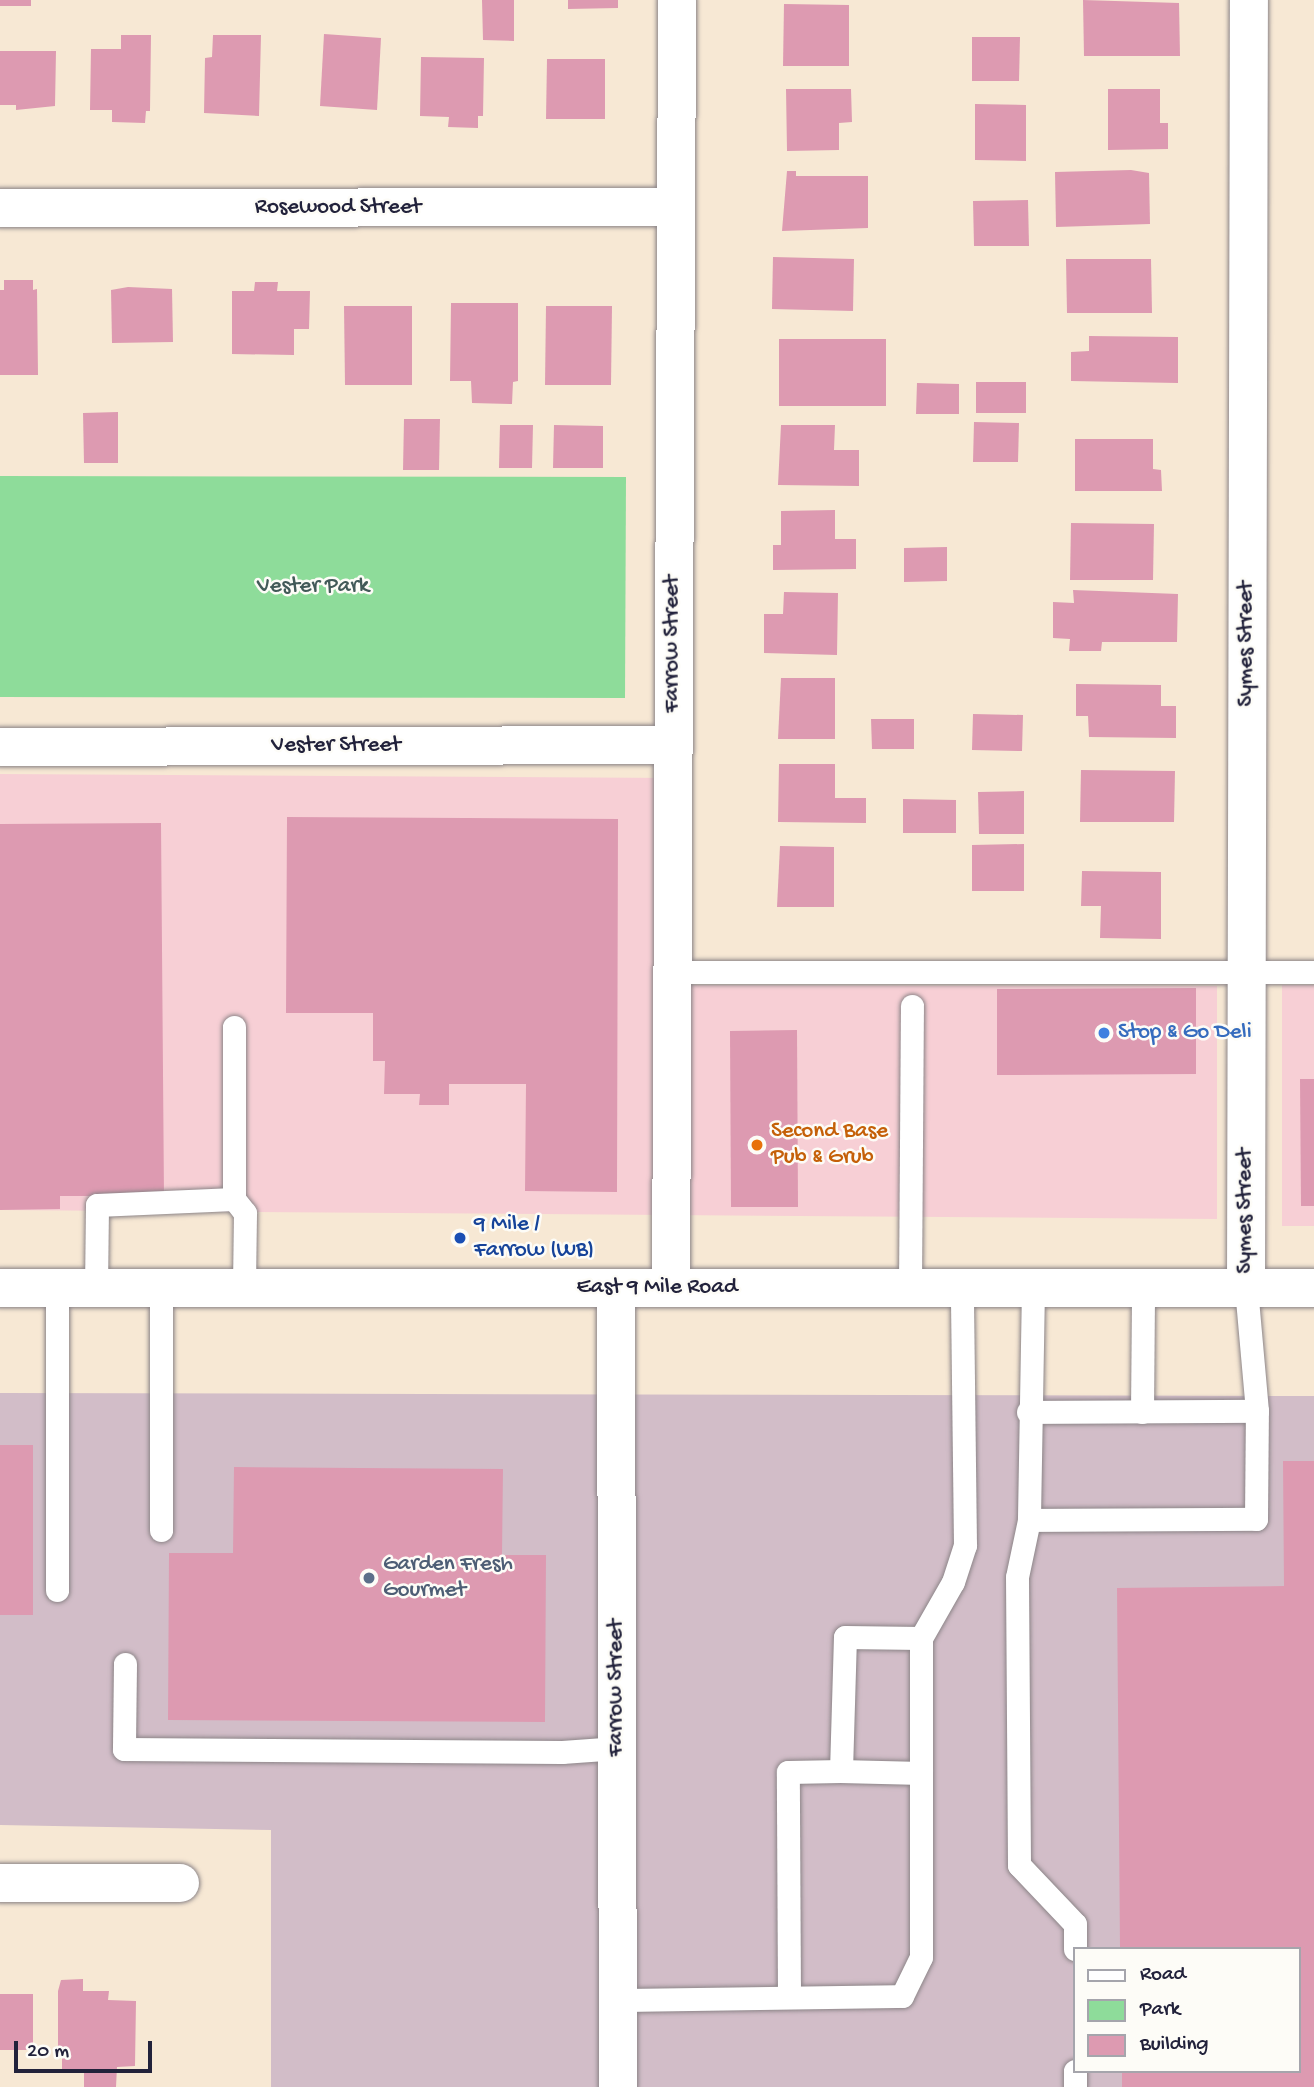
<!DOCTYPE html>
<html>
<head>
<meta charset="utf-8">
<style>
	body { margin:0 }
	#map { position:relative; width:1314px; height:2087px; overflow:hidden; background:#f7e8d4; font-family:"Gochi Hand",sans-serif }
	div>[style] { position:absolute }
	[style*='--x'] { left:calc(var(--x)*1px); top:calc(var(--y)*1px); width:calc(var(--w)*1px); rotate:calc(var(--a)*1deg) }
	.built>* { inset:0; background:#f7cfd5 }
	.industrial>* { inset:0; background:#d2bdc8 }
	.green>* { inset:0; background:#8edc9a }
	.building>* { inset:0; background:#dd9ab1 }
	.roads { filter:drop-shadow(0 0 2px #8c8588) drop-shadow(0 0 2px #8c8588) }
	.lane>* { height:23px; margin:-11.5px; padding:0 11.5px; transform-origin:11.5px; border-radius:11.5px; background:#fff }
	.street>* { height:38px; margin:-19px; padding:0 19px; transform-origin:19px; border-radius:19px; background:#fff }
	.secondary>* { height:38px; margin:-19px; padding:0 19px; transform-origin:19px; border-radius:19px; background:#fff }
	.dots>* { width:19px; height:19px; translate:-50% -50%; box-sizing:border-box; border:4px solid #fdfcf7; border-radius:50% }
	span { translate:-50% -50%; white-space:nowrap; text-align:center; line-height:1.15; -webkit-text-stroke:5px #fdfcf7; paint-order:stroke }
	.street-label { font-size:23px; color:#22223b }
	.park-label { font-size:23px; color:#425a58 }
	.shop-label { font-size:23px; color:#366cbe }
	.left { translate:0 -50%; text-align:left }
	.food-label { font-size:23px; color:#c56008 }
	.transit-label { font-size:23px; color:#164399 }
	.service-label { font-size:23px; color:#4e5e75 }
	.legend { position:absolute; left:1073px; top:1947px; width:228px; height:126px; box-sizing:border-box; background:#fdfcf7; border:2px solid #a5a5ac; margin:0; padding:9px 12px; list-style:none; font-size:21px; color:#22223b }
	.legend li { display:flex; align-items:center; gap:14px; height:35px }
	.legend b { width:35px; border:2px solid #a5a5ac }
	.scale { position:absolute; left:14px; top:2041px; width:138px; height:32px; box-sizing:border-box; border:4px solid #22223b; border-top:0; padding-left:9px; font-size:21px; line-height:24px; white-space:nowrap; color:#22223b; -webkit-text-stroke:5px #fdfcf7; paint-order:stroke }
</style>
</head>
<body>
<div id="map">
	<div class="built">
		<i style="clip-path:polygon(0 774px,674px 778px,674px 985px,1217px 986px,1217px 1219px,0 1210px)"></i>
		<i style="clip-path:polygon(1282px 985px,1314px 985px,1314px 1226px,1282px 1226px)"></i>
	</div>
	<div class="industrial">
		<i style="clip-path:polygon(evenodd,0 1393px,1314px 1396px,1314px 2087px,271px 2087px,271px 1830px,0 1825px,0 1393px,1074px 1949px,1298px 1949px,1298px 2071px,1074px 2071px,1074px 1949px)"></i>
	</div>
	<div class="green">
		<i style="clip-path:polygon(0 476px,626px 477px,625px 698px,0 697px)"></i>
	</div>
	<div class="building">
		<i style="clip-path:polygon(0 0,31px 0,31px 6px,0 6px)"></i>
		<i style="clip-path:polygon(482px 0,514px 0,514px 41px,483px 40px)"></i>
		<i style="clip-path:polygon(568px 0,618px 0,618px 8px,568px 9px)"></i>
		<i style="clip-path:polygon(1083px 0,1179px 3px,1180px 56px,1084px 56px)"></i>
		<i style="clip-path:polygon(784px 4px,849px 5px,849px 66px,783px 66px)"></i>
		<i style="clip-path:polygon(324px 34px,381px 38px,377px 110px,320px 106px)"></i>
		<i style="clip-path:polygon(121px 35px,151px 35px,150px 111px,146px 111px,145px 123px,112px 122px,112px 110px,90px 110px,91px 49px,121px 49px)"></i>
		<i style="clip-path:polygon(213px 35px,261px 35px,259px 116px,204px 113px,205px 58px,212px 57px)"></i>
		<i style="clip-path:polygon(972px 37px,1020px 37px,1019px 81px,972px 81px)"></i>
		<i style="clip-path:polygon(0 51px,56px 51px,55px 106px,16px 110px,16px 105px,0 105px)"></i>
		<i style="clip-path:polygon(421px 57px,484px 58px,483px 116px,478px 116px,478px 128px,448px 127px,449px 117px,420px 116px)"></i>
		<i style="clip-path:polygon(547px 59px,605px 59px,605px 119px,546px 119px)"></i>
		<i style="clip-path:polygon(786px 89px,851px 89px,852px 122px,839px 123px,839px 150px,787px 151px)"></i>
		<i style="clip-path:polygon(1108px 89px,1160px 89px,1160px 123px,1168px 123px,1168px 149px,1108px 150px)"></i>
		<i style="clip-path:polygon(975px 104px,1026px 105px,1026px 161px,975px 160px)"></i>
		<i style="clip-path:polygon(1131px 170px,1149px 173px,1150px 224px,1056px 227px,1055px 172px)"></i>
		<i style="clip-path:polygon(787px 171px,796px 171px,796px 176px,868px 176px,868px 228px,782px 231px)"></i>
		<i style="clip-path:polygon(1028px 200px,1029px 246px,974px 246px,973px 201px)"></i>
		<i style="clip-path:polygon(773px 257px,854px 259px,853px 311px,772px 309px)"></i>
		<i style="clip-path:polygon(1066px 259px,1151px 259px,1152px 313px,1067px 313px)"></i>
		<i style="clip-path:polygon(4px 280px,33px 280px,33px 290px,37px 289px,38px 375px,0 375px,0 290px,4px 290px)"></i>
		<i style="clip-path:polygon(255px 282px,278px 282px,277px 291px,310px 291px,309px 329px,294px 329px,294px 355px,232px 354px,232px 291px,254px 291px)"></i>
		<i style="clip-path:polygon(128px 287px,172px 289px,173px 342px,112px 343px,111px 290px)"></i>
		<i style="clip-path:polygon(451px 303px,518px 303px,518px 381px,513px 382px,512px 404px,472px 403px,471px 381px,450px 381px)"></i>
		<i style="clip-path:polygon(344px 306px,412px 306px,412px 385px,345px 385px)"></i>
		<i style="clip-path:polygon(546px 306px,612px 306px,611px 385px,545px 385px)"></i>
		<i style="clip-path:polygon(1089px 336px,1178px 337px,1178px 383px,1071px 381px,1071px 352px,1089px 351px)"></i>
		<i style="clip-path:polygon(779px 339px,886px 339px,886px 406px,779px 406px)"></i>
		<i style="clip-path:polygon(976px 382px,1026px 382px,1026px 413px,976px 413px)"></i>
		<i style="clip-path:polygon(917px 383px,959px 384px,959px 414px,916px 414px)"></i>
		<i style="clip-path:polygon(118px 412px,118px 463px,84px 463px,83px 413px)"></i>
		<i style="clip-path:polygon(404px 419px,440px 419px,439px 470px,403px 470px)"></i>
		<i style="clip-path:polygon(974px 422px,1019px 423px,1018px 462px,973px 462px)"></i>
		<i style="clip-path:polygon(500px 425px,533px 425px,532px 468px,499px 468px)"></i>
		<i style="clip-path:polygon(554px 425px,603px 426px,603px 468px,553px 468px)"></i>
		<i style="clip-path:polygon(781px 425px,835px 425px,834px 450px,859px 450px,859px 486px,778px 485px)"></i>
		<i style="clip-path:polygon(1075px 439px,1153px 439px,1153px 469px,1161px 470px,1162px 491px,1075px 491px)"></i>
		<i style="clip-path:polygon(835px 510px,835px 539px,856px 539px,856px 569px,773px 570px,773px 545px,781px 545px,781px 511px)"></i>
		<i style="clip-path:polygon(1071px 523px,1154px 524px,1153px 580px,1070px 580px)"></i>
		<i style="clip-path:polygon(947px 547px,947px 581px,904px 582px,904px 548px)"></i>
		<i style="clip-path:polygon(1073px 590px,1178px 594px,1177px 642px,1102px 642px,1101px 651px,1069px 651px,1070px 639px,1053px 638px,1053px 602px,1074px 603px)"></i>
		<i style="clip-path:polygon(784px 592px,838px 593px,837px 655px,764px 653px,764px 614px,783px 614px)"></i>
		<i style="clip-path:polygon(781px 678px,835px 678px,835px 739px,778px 739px)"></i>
		<i style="clip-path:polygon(1076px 684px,1161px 685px,1161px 706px,1176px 706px,1176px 738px,1089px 737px,1088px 716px,1076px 716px)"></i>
		<i style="clip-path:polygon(973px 714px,1023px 715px,1022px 751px,972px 750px)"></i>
		<i style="clip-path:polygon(871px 719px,914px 719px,914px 749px,872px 749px)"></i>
		<i style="clip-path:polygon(779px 764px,835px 764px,835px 798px,866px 798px,866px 823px,778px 822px)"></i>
		<i style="clip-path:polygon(1081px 770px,1175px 771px,1174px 822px,1080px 822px)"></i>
		<i style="clip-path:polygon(1024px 791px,1024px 834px,979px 834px,978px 792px)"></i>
		<i style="clip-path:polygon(903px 799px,956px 800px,956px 833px,903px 833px)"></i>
		<i style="clip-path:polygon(287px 817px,618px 819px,617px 1192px,525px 1191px,526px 1084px,449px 1084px,449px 1105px,419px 1105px,420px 1094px,384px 1094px,385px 1061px,373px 1061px,373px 1013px,286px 1013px)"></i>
		<i style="clip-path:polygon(161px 823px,164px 1196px,60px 1196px,60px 1209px,0 1210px,0 824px)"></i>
		<i style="clip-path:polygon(1024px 844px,1024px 891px,972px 891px,972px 845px)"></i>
		<i style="clip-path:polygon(780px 846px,834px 847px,834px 907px,777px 907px)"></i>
		<i style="clip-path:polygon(1082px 871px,1161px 872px,1161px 939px,1100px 938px,1101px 906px,1081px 906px)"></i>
		<i style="clip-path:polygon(1196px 988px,1196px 1074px,997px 1075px,997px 989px)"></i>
		<i style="clip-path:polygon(797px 1030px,798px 1207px,731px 1207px,730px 1031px)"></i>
		<i style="clip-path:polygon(1300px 1079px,1314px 1079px,1314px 1206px,1301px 1206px)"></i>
		<i style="clip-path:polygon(0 1445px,33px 1445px,33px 1615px,0 1615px)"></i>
		<i style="clip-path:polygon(1283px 1461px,1314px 1461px,1314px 2087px,1122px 2087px,1122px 2071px,1298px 2071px,1298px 1949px,1120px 1949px,1117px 1588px,1284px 1586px)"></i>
		<i style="clip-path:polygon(234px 1467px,503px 1469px,502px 1555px,546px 1555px,545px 1722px,168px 1720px,169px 1553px,233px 1553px)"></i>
		<i style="clip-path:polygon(83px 1979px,83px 1991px,109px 1991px,108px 2000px,136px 2001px,135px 2066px,117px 2067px,116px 2087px,84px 2087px,84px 2069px,62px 2069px,62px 2052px,58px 2051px,58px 1991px,61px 1980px)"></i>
		<i style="clip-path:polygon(0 1994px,33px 1994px,33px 2045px,28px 2045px,29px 2050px,0 2050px)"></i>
	</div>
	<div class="roads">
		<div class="lane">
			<i style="--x:672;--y:972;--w:642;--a:0"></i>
			<i style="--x:234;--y:1027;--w:172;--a:90"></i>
			<i style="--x:910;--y:1287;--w:281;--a:-89.6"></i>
			<i style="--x:96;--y:1288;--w:83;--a:-89.3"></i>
			<i style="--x:97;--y:1205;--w:137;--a:-2.5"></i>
			<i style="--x:234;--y:1199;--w:18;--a:52"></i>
			<i style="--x:245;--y:1213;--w:76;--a:90.8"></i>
			<i style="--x:1033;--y:1288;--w:232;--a:91"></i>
			<i style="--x:1029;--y:1520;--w:58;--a:101.9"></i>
			<i style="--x:1017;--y:1577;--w:288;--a:89.6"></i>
			<i style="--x:1019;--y:1865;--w:81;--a:46.5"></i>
			<i style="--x:1075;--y:1924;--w:25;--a:90"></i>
			<i style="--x:1028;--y:1412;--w:229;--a:-0.3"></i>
			<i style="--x:1142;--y:1412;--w:124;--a:-89.5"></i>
			<i style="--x:1029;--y:1520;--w:227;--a:-0.3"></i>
			<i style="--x:1256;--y:1519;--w:108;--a:-89.5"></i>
			<i style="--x:1257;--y:1411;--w:123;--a:-95.1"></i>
			<i style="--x:161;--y:1530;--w:241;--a:-90"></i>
			<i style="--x:57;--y:1590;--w:302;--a:-90"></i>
			<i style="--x:125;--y:1664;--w:85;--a:90.7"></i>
			<i style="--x:124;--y:1749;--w:438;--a:0.4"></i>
			<i style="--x:562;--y:1752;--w:56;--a:-4.1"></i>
			<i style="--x:841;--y:1771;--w:80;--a:1.4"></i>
			<i style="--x:789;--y:1997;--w:225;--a:-90.3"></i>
			<i style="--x:788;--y:1772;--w:53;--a:-1.1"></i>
			<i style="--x:841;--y:1771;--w:134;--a:-88.3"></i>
			<i style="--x:845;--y:1637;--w:76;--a:0.8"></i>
			<i style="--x:618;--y:2000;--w:284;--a:-0.8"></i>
			<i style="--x:902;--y:1996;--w:43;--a:-64"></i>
			<i style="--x:921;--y:1957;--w:319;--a:-90"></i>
			<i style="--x:921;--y:1638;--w:64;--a:-60.3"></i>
			<i style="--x:953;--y:1582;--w:39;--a:-72"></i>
			<i style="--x:965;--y:1545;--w:258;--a:-90.7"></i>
			<i style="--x:1075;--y:2071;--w:16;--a:90"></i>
		</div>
		<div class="street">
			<i style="--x:0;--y:208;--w:676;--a:-0.08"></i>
			<i style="--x:0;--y:747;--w:673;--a:-0.17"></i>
			<i style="--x:616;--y:1288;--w:799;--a:89.86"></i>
			<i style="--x:671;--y:1288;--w:1288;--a:-89.73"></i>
			<i style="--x:1246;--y:1288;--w:1288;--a:-89.87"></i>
			<i style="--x:0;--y:1883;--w:180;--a:0"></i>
		</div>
		<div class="secondary">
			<i style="--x:0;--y:1288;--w:1314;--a:0"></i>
		</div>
	</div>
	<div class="dots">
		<i style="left:1104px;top:1033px;background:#3f7fe0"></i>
		<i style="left:757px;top:1145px;background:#e8710a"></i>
		<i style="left:460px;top:1238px;background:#1a4fb4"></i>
		<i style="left:369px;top:1578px;background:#5c6f8a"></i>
	</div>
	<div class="street-label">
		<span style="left:338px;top:208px">Rosewood Street</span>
		<span style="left:673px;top:644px;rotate:-90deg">Farrow Street</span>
		<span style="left:1247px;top:644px;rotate:-90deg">Symes Street</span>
		<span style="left:336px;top:746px">Vester Street</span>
		<span style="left:1246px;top:1211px;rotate:-90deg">Symes Street</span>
		<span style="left:657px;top:1288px">East 9 Mile Road</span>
		<span style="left:617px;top:1688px;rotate:-90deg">Farrow Street</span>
	</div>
	<div class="park-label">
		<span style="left:313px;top:587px">Vester Park</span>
	</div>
	<div class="shop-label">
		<span class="left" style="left:1118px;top:1033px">Stop &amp; Go Deli</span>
	</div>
	<div class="food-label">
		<span class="left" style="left:771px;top:1145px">Second Base<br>Pub &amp; Grub</span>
	</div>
	<div class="transit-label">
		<span class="left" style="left:474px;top:1238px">9 Mile /<br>Farrow (WB)</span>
	</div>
	<div class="service-label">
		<span class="left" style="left:383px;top:1578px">Garden Fresh<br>Gourmet</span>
	</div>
	<ul class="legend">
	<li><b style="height:9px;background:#fff"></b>Road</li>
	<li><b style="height:19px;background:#8edc9a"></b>Park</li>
	<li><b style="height:19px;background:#dd9ab1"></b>Building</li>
	</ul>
	<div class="scale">20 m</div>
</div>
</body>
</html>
